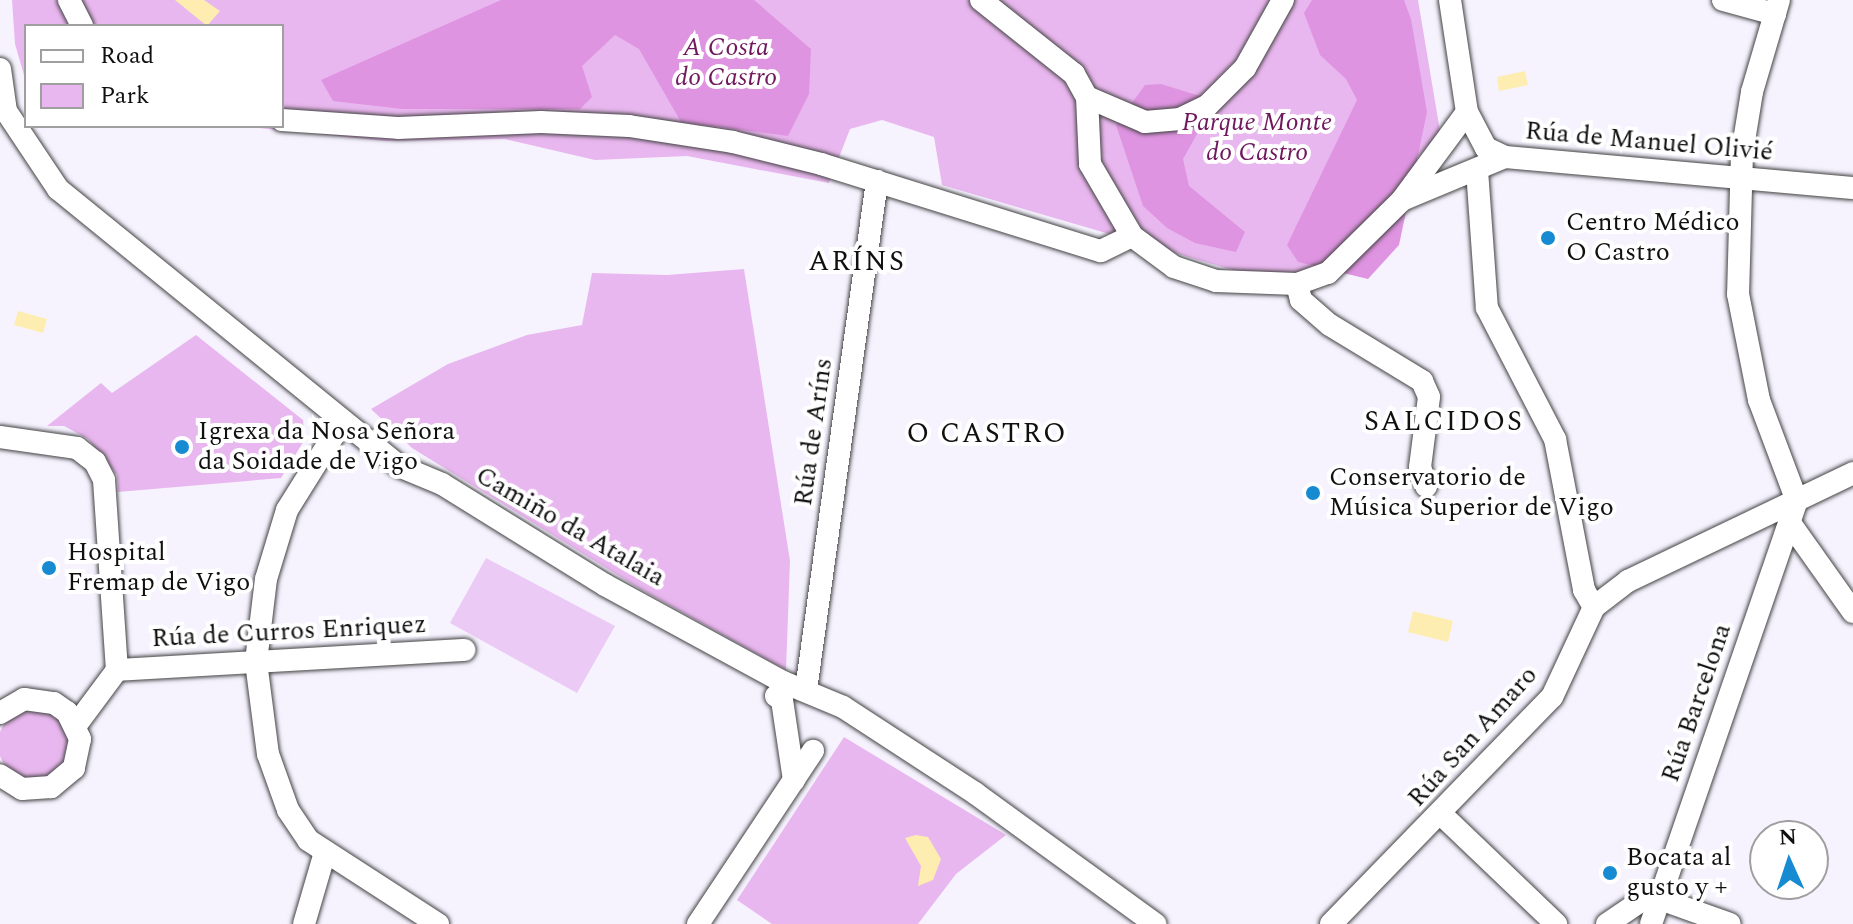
<!DOCTYPE html>
<html>
<head>
<meta charset="utf-8">
<style>
	body { margin:0 }
	#map { position:relative; width:1853px; height:924px; overflow:hidden; background:#f6f3ff; font-family:Spectral,serif }
	div>[style] { position:absolute }
	[style*='--x'] { left:calc(var(--x)*1px); top:calc(var(--y)*1px); width:calc(var(--w)*1px); rotate:calc(var(--a)*1deg) }
	.green>* { inset:0; background:#e9b7ef }
	.round { border-radius:50% }
	.forest>* { inset:0; background:#df94e1 }
	.pitch>* { inset:0; background:#ebcaf5 }
	.water>* { inset:0; background:#fdedb1 }
	.roads { filter:drop-shadow(0 0 2px #434343) drop-shadow(0 0 2px #434343) }
	.minor>* { height:22px; margin:-11px; padding:0 11px; transform-origin:11px; border-radius:11px; background:#fff }
	.dots>* { width:22px; height:22px; translate:-50% -50%; box-sizing:border-box; border:4px solid #fff; border-radius:50% }
	span { translate:-50% -50%; white-space:nowrap; text-align:center; line-height:1.15; -webkit-text-stroke:8px #fff; paint-order:stroke }
	.park-label { font-size:26px; color:#70185d; font-style:italic }
	.street-label { font-size:26px; color:#101010 }
	.poi-label { font-size:26px; color:#101010 }
	.left { translate:0 -50%; text-align:left }
	.neighbourhood-label { font-size:28px; color:#101010; letter-spacing:2px }
	.legend { position:absolute; left:24px; top:24px; width:260px; height:104px; box-sizing:border-box; background:#fff; border:2px solid #9f9f9f; margin:0; padding:10px 14px; list-style:none; font-size:24px; color:#101010 }
	.legend li { display:flex; align-items:center; gap:16px; height:40px }
	.legend b { width:40px; border:2px solid #9f9f9f }
	.north { position:absolute; left:1749px; top:820px; width:80px; height:80px; box-sizing:border-box; background:#fff; border:2px solid #9f9f9f; border-radius:50%; rotate:357deg; font-size:22px; font-weight:700; line-height:32px; text-align:center; color:#101010 }
	.north::after { content:''; display:block; margin:auto; width:28px; height:36px; background:#178bd1; clip-path:polygon(50% 0,100% 100%,50% 72%,0 100%) }
</style>
</head>
<body>
<div id="map">
	<div class="green">
		<i style="clip-path:polygon(12px 0,1418px 0,1440px 131px,1342px 249px,1297px 275px,1260px 278px,942px 185px,934px 137px,882px 120px,850px 129px,829px 183px,687px 156px,595px 160px,505px 139px,385px 141px,239px 126px,282px 126px,282px 26px,26px 26px,26px 82px,15px 44px)"></i>
		<i style="clip-path:polygon(744px 269px,790px 561px,786px 670px,640px 589px,412px 448px,371px 409px,448px 364px,527px 335px,582px 325px,592px 273px,667px 275px)"></i>
		<i style="clip-path:polygon(196px 335px,303px 420px,305px 439px,281px 478px,118px 492px,117px 475px,88px 439px,64px 426px,47px 426px,101px 383px,112px 393px)"></i>
		<i class="round" style="left:-2px;top:708px;width:72px;height:72px"></i>
		<i style="clip-path:polygon(844px 737px,1006px 835px,956px 874px,918px 924px,772px 924px,737px 900px)"></i>
	</div>
	<div class="forest">
		<i style="clip-path:polygon(501px 0,754px 0,811px 49px,809px 94px,788px 136px,681px 122px,639px 49px,615px 35px,582px 66px,592px 97px,580px 109px,402px 109px,333px 101px,321px 80px)"></i>
		<i style="clip-path:polygon(1312px 0,1404px 0,1411px 19px,1427px 112px,1399px 245px,1368px 279px,1298px 262px,1287px 245px,1357px 100px,1346px 79px,1320px 55px,1304px 13px)"></i>
		<i style="clip-path:polygon(1161px 84px,1200px 96px,1205px 120px,1183px 159px,1189px 186px,1245px 232px,1236px 252px,1195px 243px,1167px 228px,1143px 206px,1116px 125px,1145px 85px)"></i>
	</div>
	<div class="pitch">
		<i style="clip-path:polygon(486px 558px,615px 626px,577px 693px,450px 623px)"></i>
	</div>
	<div class="water">
		<i style="clip-path:polygon(175px 0,204px 0,220px 11px,207px 26px)"></i>
		<i style="clip-path:polygon(1525px 71px,1528px 85px,1499px 91px,1497px 77px)"></i>
		<i style="clip-path:polygon(18px 311px,47px 319px,43px 333px,14px 325px)"></i>
		<i style="clip-path:polygon(1413px 611px,1453px 621px,1448px 642px,1408px 632px)"></i>
		<i style="clip-path:polygon(916px 835px,928px 837px,941px 859px,933px 880px,918px 886px,921px 866px,905px 838px)"></i>
	</div>
	<div class="roads">
		<div class="minor">
			<i style="--x:69;--y:0;--w:29;--a:63"></i>
			<i style="--x:981;--y:0;--w:119;--a:38.5"></i>
			<i style="--x:1074;--y:74;--w:26;--a:61"></i>
			<i style="--x:1087;--y:97;--w:67;--a:87.4"></i>
			<i style="--x:1090;--y:164;--w:83;--a:59.7"></i>
			<i style="--x:1132;--y:236;--w:52;--a:36.4"></i>
			<i style="--x:1174;--y:267;--w:44;--a:18.4"></i>
			<i style="--x:1216;--y:281;--w:81;--a:2.1"></i>
			<i style="--x:1297;--y:284;--w:33;--a:-20"></i>
			<i style="--x:1328;--y:273;--w:104;--a:-44.6"></i>
			<i style="--x:1402;--y:200;--w:109;--a:-53.5"></i>
			<i style="--x:1450;--y:0;--w:113;--a:81.4"></i>
			<i style="--x:1467;--y:112;--w:41;--a:62.2"></i>
			<i style="--x:1486;--y:148;--w:21;--a:25"></i>
			<i style="--x:1723;--y:0;--w:54;--a:15.1"></i>
			<i style="--x:1779;--y:0;--w:96;--a:106.4"></i>
			<i style="--x:1752;--y:92;--w:62;--a:99.3"></i>
			<i style="--x:1742;--y:153;--w:141;--a:91.6"></i>
			<i style="--x:1738;--y:294;--w:108;--a:78.8"></i>
			<i style="--x:1759;--y:400;--w:108;--a:69.4"></i>
			<i style="--x:0;--y:69;--w:42;--a:81.9"></i>
			<i style="--x:6;--y:111;--w:94;--a:56.3"></i>
			<i style="--x:58;--y:189;--w:439;--a:39.1"></i>
			<i style="--x:399;--y:466;--w:47;--a:22.7"></i>
			<i style="--x:442;--y:484;--w:192;--a:31.8"></i>
			<i style="--x:605;--y:585;--w:203;--a:28.6"></i>
			<i style="--x:783;--y:682;--w:65;--a:22.6"></i>
			<i style="--x:843;--y:707;--w:158;--a:33.1"></i>
			<i style="--x:975;--y:793;--w:223;--a:36"></i>
			<i style="--x:1087;--y:97;--w:63;--a:23.3"></i>
			<i style="--x:1145;--y:122;--w:35;--a:-5"></i>
			<i style="--x:1180;--y:119;--w:30;--a:-26"></i>
			<i style="--x:1207;--y:106;--w:54;--a:-45"></i>
			<i style="--x:1245;--y:68;--w:78;--a:-60.8"></i>
			<i style="--x:282;--y:120;--w:116;--a:3.9"></i>
			<i style="--x:398;--y:128;--w:143;--a:-2.4"></i>
			<i style="--x:541;--y:122;--w:88;--a:2.6"></i>
			<i style="--x:629;--y:126;--w:105;--a:8.7"></i>
			<i style="--x:733;--y:142;--w:91;--a:14"></i>
			<i style="--x:821;--y:164;--w:293;--a:17.3"></i>
			<i style="--x:1101;--y:251;--w:34;--a:-26"></i>
			<i style="--x:1477;--y:170;--w:138;--a:85.9"></i>
			<i style="--x:1487;--y:308;--w:148;--a:62.6"></i>
			<i style="--x:1555;--y:439;--w:154;--a:79.1"></i>
			<i style="--x:1584;--y:590;--w:20;--a:60"></i>
			<i style="--x:1404;--y:199;--w:109;--a:-22.6"></i>
			<i style="--x:1505;--y:157;--w:349;--a:5.1"></i>
			<i style="--x:1297;--y:284;--w:16;--a:76"></i>
			<i style="--x:1301;--y:300;--w:38;--a:41"></i>
			<i style="--x:1330;--y:325;--w:108;--a:31.3"></i>
			<i style="--x:1422;--y:381;--w:17;--a:66"></i>
			<i style="--x:1429;--y:397;--w:71;--a:97.3"></i>
			<i style="--x:1420;--y:467;--w:20;--a:72"></i>
			<i style="--x:342;--y:422;--w:104;--a:122"></i>
			<i style="--x:287;--y:510;--w:72;--a:106.9"></i>
			<i style="--x:266;--y:579;--w:84;--a:96.9"></i>
			<i style="--x:256;--y:662;--w:93;--a:82.6"></i>
			<i style="--x:268;--y:754;--w:59;--a:70.3"></i>
			<i style="--x:288;--y:810;--w:36;--a:56"></i>
			<i style="--x:308;--y:840;--w:155;--a:32.9"></i>
			<i style="--x:0;--y:437;--w:78;--a:8.1"></i>
			<i style="--x:77;--y:448;--w:23;--a:38"></i>
			<i style="--x:95;--y:462;--w:20;--a:63"></i>
			<i style="--x:104;--y:480;--w:190;--a:86.1"></i>
			<i style="--x:117;--y:670;--w:69;--a:126.7"></i>
			<i style="--x:1790;--y:523;--w:109;--a:54.7"></i>
			<i style="--x:117;--y:670;--w:348;--a:-3.3"></i>
			<i style="--x:806;--y:690;--w:514;--a:-82.06"></i>
			<i style="--x:776;--y:696;--w:7;--a:34"></i>
			<i style="--x:782;--y:700;--w:81;--a:81.5"></i>
			<i style="--x:0;--y:713;--w:28;--a:-30"></i>
			<i style="--x:24;--y:699;--w:30;--a:8"></i>
			<i style="--x:54;--y:703;--w:16;--a:35"></i>
			<i style="--x:67;--y:712;--w:30;--a:64"></i>
			<i style="--x:80;--y:739;--w:30;--a:102"></i>
			<i style="--x:74;--y:768;--w:30;--a:140"></i>
			<i style="--x:51;--y:787;--w:29;--a:176"></i>
			<i style="--x:22;--y:789;--w:26;--a:-148"></i>
			<i style="--x:1442;--y:815;--w:158;--a:43.7"></i>
			<i style="--x:304;--y:924;--w:75;--a:-73.7"></i>
			<i style="--x:698;--y:924;--w:208;--a:-56.4"></i>
			<i style="--x:1331;--y:924;--w:317;--a:-45.8"></i>
			<i style="--x:1552;--y:697;--w:99;--a:-65"></i>
			<i style="--x:1594;--y:607;--w:43;--a:-37.4"></i>
			<i style="--x:1628;--y:581;--w:250;--a:-25.6"></i>
			<i style="--x:1607;--y:924;--w:41;--a:-34.1"></i>
			<i style="--x:1641;--y:901;--w:19;--a:-6"></i>
			<i style="--x:1660;--y:899;--w:74;--a:19.7"></i>
			<i style="--x:1651;--y:924;--w:447;--a:-71"></i>
		</div>
	</div>
	<div class="dots">
		<i style="left:1548px;top:238px;background:#178bd1"></i>
		<i style="left:182px;top:447px;background:#178bd1"></i>
		<i style="left:1313px;top:493px;background:#178bd1"></i>
		<i style="left:49px;top:568px;background:#178bd1"></i>
		<i style="left:1610px;top:873px;background:#178bd1"></i>
	</div>
	<div class="park-label">
		<span style="left:726px;top:63px">A Costa<br>do Castro</span>
		<span style="left:1257px;top:138px">Parque Monte<br>do Castro</span>
	</div>
	<div class="street-label">
		<span style="left:1649px;top:142px;rotate:5deg">Rúa de Manuel Olivié</span>
		<span style="left:814px;top:432px;rotate:-82deg">Rúa de Aríns</span>
		<span style="left:570px;top:527px;rotate:30deg">Camiño da Atalaia</span>
		<span style="left:289px;top:632px;rotate:-3deg">Rúa de Curros Enriquez</span>
		<span style="left:1697px;top:703px;rotate:-71deg">Rúa Barcelona</span>
		<span style="left:1473px;top:737px;rotate:-48deg">Rúa San Amaro</span>
	</div>
	<div class="poi-label">
		<span class="left" style="left:1566px;top:238px">Centro Médico<br>O Castro</span>
		<span class="left" style="left:198px;top:447px">Igrexa da Nosa Señora<br>da Soidade de Vigo</span>
		<span class="left" style="left:1329px;top:493px">Conservatorio de<br>Música Superior de Vigo</span>
		<span class="left" style="left:67px;top:568px">Hospital<br>Fremap de Vigo</span>
		<span class="left" style="left:1626px;top:873px">Bocata al<br>gusto y +</span>
	</div>
	<div class="neighbourhood-label">
		<span style="left:857px;top:262px">ARÍNS</span>
		<span style="left:1444px;top:422px">SALCIDOS</span>
		<span style="left:987px;top:434px">O CASTRO</span>
	</div>
	<ul class="legend">
	<li><b style="height:10px;background:#fff"></b>Road</li>
	<li><b style="height:22px;background:#e9b7ef"></b>Park</li>
	</ul>
	<div class="north">N</div>
</div>
</body>
</html>
